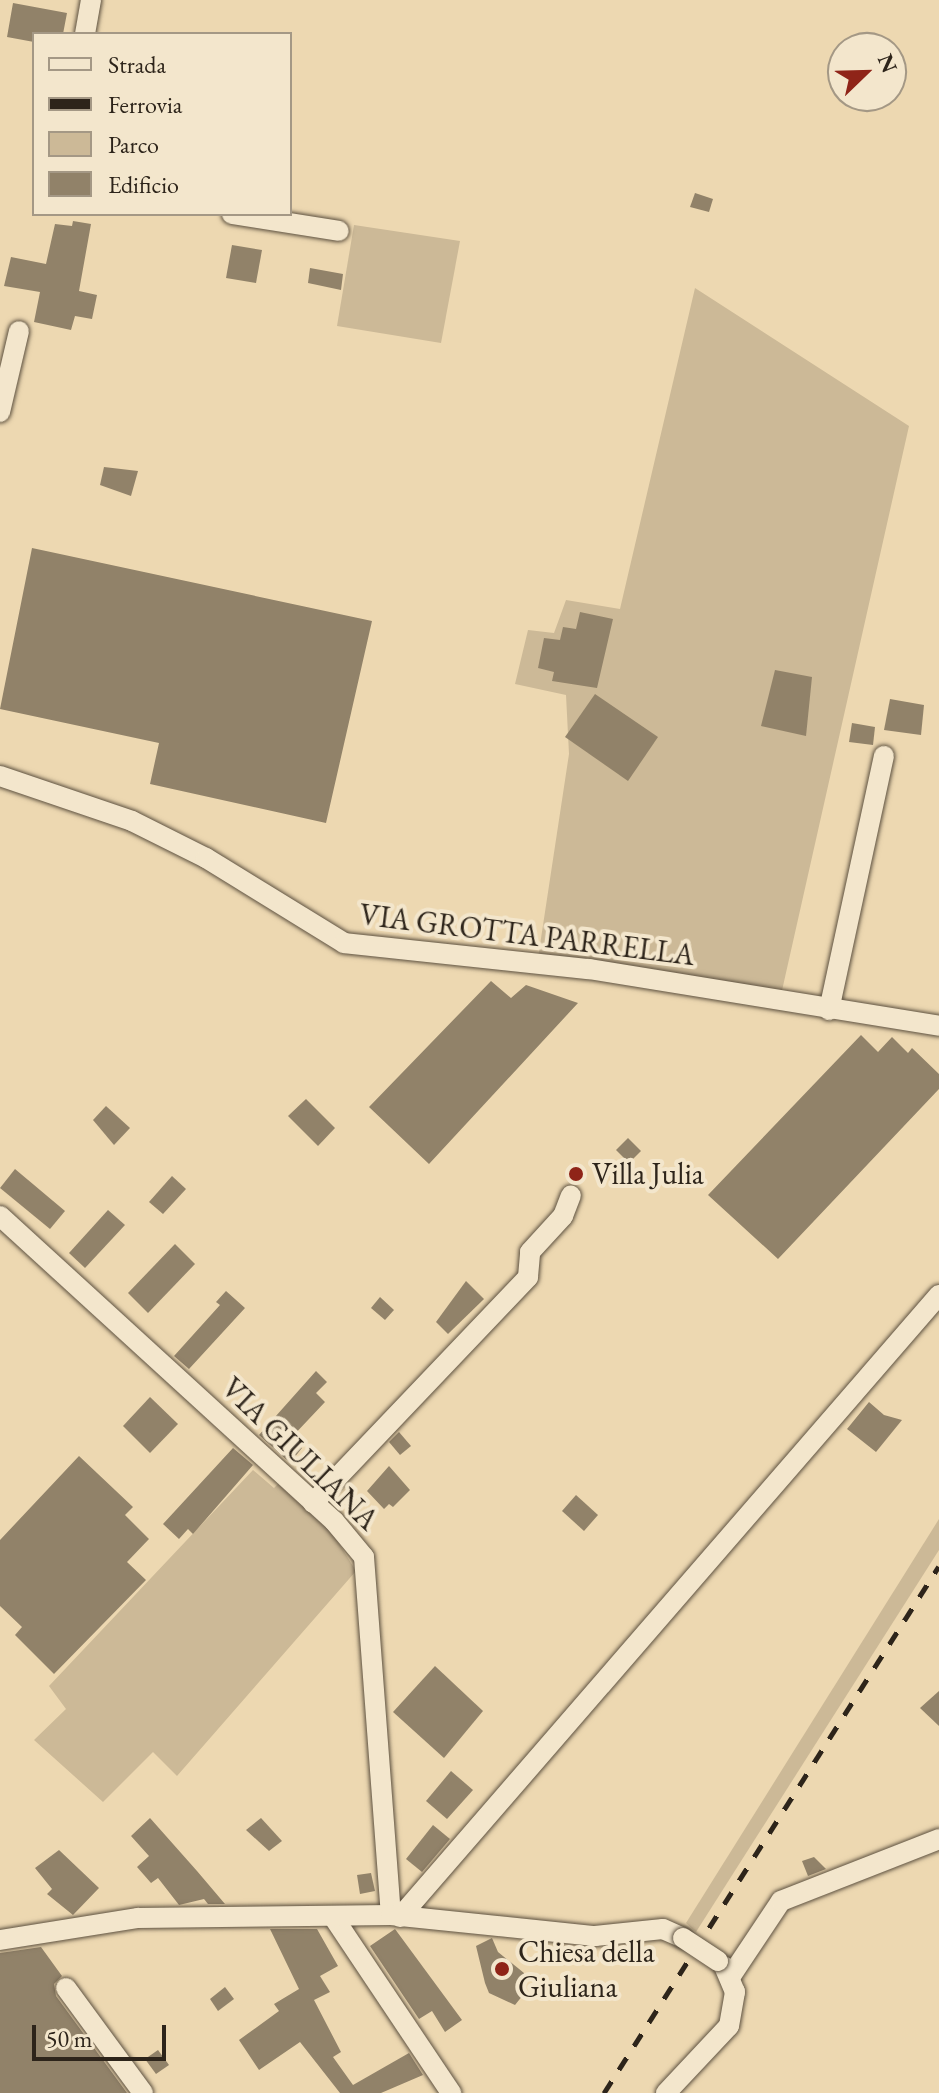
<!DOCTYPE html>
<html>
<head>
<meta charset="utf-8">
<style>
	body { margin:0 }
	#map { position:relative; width:939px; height:2093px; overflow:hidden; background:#edd8b1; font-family:"EB Garamond",serif }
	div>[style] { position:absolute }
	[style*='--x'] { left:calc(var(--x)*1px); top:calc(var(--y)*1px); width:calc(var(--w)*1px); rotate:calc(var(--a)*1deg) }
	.green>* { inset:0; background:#ccb997 }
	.building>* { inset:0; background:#918269 }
	.roads { filter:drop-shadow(0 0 2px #5d5140) drop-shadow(0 0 2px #5d5140) }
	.minor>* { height:20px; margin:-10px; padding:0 10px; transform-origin:10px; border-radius:10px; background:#f3e6cc }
	.rail>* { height:5px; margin-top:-2.5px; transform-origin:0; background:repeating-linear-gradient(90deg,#2d241a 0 14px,transparent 0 28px) }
	.bridges { filter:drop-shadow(0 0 2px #5d5140) drop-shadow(0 0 2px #5d5140) }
	.minor-bridge>* { height:20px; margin:-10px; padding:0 10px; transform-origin:10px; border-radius:10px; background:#f3e6cc }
	.dots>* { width:22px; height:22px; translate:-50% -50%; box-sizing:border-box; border:4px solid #f3e6cc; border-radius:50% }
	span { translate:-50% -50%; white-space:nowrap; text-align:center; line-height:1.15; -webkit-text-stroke:8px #f3e6cc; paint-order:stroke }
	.street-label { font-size:30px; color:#2d241a }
	.poi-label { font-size:30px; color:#2d241a }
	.left { translate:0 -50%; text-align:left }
	.legend { position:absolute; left:32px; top:32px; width:260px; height:184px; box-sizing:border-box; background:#f3e6cc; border:2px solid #a49885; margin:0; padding:10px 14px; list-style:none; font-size:24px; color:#2d241a }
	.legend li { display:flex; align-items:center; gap:16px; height:40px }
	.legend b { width:40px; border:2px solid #a49885 }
	.north { position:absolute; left:827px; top:32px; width:80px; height:80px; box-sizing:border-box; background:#f3e6cc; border:2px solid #a49885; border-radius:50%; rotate:67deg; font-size:22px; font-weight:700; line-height:32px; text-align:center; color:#2d241a }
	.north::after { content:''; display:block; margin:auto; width:28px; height:36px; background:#8f2418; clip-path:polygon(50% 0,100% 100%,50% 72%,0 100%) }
	.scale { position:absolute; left:32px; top:2025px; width:134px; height:36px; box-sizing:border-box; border:4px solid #2d241a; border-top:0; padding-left:10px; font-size:24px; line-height:28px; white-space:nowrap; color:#2d241a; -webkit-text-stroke:6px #f3e6cc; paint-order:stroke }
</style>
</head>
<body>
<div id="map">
	<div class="green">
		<i style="clip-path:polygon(354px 225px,460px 241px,441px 343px,337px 326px)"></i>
		<i style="clip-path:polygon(695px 288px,909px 426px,781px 995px,538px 958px,569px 754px,566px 695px,515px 684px,528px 630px,554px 633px,566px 600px,620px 609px)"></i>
		<i style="clip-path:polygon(253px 1470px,274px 1488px,278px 1484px,333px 1534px,356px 1571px,177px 1776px,153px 1752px,103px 1802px,34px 1740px,66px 1709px,49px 1686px)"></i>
		<i style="clip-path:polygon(939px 1519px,939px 1550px,696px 1932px,686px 1923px)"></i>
	</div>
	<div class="building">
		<i style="clip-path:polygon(13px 3px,67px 13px,63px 34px,34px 34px,34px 42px,7px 37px)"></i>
		<i style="clip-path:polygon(695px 193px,713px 199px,709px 212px,690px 207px)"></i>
		<i style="clip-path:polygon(73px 221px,91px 224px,79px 291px,97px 295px,92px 319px,75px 316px,71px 330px,34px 322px,40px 292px,4px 286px,11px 257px,46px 264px,55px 224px,72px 226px)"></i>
		<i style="clip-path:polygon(232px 245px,262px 250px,256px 283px,226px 278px)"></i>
		<i style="clip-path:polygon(310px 268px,343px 274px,341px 290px,308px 283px)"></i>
		<i style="clip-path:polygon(104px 467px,138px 471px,131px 496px,100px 485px)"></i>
		<i style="clip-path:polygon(32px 548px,372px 621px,326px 823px,150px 784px,159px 743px,0 709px)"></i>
		<i style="clip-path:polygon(580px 612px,613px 619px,597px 688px,552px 681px,554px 672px,538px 668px,544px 638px,560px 640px,563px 627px,576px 629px)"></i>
		<i style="clip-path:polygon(775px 670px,812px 677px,806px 736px,761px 726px)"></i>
		<i style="clip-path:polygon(595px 694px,658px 737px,628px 781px,565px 737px)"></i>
		<i style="clip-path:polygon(890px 699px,924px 705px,921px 735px,884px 730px)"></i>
		<i style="clip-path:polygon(852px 723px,875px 727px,873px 745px,849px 742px)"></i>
		<i style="clip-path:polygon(491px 981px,511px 998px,526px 985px,578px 1003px,429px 1164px,369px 1107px)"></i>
		<i style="clip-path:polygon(861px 1035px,878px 1052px,892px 1037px,908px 1053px,912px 1048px,939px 1074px,939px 1089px,778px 1259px,708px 1195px)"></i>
		<i style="clip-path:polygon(306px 1099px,335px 1128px,318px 1146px,288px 1116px)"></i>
		<i style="clip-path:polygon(106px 1106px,130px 1128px,114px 1145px,93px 1120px)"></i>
		<i style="clip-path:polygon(628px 1138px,641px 1151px,629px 1163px,616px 1150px)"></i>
		<i style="clip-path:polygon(15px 1169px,65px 1211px,50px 1229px,0 1188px)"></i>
		<i style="clip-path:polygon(172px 1176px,186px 1189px,163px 1214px,149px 1202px)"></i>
		<i style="clip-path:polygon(108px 1210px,125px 1225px,85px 1268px,69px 1253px)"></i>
		<i style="clip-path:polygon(175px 1244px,195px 1264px,148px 1313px,128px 1293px)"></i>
		<i style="clip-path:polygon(466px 1281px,484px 1299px,448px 1334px,436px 1322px)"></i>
		<i style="clip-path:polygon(226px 1291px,245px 1308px,189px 1369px,174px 1356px,220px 1305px,216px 1302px)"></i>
		<i style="clip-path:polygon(380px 1297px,394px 1310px,385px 1320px,371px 1308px)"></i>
		<i style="clip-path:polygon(316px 1371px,327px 1382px,316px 1393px,325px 1402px,291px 1438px,302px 1448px,290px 1463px,259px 1435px)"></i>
		<i style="clip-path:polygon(150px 1397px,178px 1424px,150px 1453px,123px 1426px)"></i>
		<i style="clip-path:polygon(869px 1402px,884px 1415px,902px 1420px,876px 1452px,847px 1429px)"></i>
		<i style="clip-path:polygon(399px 1432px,411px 1446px,400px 1455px,389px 1442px)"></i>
		<i style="clip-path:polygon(233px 1448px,253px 1465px,193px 1534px,188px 1529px,179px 1539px,163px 1524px)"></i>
		<i style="clip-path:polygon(79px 1456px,133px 1507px,125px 1515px,149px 1539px,127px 1562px,146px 1580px,54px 1674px,15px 1635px,22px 1627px,0 1606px,0 1540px)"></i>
		<i style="clip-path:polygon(389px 1466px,410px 1490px,393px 1507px,389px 1504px,384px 1509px,367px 1491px)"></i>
		<i style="clip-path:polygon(576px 1495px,598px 1515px,584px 1531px,562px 1511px)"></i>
		<i style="clip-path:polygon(435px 1666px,483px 1711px,444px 1758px,393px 1712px)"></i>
		<i style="clip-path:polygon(939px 1691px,939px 1726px,920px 1708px)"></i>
		<i style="clip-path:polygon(451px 1771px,473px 1790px,447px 1819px,426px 1801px)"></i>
		<i style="clip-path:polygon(150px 1818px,197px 1871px,225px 1904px,208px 1904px,204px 1899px,179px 1905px,158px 1878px,151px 1883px,137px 1867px,149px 1856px,131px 1836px)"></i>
		<i style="clip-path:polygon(261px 1818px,282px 1841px,269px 1851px,246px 1830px)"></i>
		<i style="clip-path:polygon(433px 1825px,450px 1839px,422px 1872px,406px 1859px)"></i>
		<i style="clip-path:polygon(59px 1850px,99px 1888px,73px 1915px,47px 1894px,52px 1889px,35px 1868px)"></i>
		<i style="clip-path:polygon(814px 1857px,826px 1869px,808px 1876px,802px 1861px)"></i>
		<i style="clip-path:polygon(371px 1873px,375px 1891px,360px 1894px,357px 1875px)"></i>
		<i style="clip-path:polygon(270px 1929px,317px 1929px,338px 1966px,320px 1976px,330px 1992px,314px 2000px,341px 2052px,333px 2057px,353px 2085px,409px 2053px,423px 2075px,381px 2093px,340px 2093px,300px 2042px,259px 2070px,239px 2040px,279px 2011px,274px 2004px,299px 1989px)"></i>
		<i style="clip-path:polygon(395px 1929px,462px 2020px,445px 2032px,432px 2011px,419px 2019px,370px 1946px)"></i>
		<i style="clip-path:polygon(492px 1938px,498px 1952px,524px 1973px,523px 1995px,515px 2005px,489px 1993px,485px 1983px,476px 1946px)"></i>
		<i style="clip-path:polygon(41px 1947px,62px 1976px,54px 1984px,56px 1996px,127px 2093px,0 2093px,0 1953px)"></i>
		<i style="clip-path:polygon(225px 1987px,234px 1999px,218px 2011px,210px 1999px)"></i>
		<i style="clip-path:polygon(158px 2050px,169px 2065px,156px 2074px,145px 2059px)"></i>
	</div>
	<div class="roads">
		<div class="minor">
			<i style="--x:85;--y:34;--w:35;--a:-80"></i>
			<i style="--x:232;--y:214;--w:108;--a:9"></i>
			<i style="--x:0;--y:412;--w:83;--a:-76.8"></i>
			<i style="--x:0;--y:776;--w:139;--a:18.8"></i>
			<i style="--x:132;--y:821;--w:83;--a:26.6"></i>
			<i style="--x:206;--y:858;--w:162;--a:31.6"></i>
			<i style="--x:344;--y:943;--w:246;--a:6.1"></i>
			<i style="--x:589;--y:969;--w:355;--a:9.2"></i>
			<i style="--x:829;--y:1010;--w:260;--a:-77.8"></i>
			<i style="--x:0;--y:1216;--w:452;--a:42.4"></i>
			<i style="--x:334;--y:1521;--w:47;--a:50.2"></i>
			<i style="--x:364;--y:1557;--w:359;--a:85.7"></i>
			<i style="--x:313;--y:1503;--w:312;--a:-46.4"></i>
			<i style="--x:528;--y:1277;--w:25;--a:-85"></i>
			<i style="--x:530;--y:1252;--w:49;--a:-47.5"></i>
			<i style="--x:563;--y:1216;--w:22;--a:-69"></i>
			<i style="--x:400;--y:1917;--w:823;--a:-49.09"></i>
			<i style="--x:334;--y:1918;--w:211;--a:56.2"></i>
			<i style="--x:0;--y:1940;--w:140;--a:-9.1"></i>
			<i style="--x:138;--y:1918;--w:253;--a:-0.7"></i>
			<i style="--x:391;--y:1915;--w:205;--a:5.9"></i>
			<i style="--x:595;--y:1936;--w:68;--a:-5.9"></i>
			<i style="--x:663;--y:1929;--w:22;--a:24"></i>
			<i style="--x:731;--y:1976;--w:90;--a:-56.3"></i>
			<i style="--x:781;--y:1901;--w:170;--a:-21.4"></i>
			<i style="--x:66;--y:1988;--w:130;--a:53.7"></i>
			<i style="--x:666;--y:2093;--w:92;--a:-46.8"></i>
			<i style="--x:729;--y:2026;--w:35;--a:-80"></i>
			<i style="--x:735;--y:1992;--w:28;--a:-113"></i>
		</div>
	</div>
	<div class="rail">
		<i style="--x:604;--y:2093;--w:624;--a:-57.56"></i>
	</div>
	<div class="bridges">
		<div class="minor-bridge">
			<i style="--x:683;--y:1938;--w:42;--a:33.3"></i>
		</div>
	</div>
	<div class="dots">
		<i style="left:576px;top:1174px;background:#8f2418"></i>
		<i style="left:502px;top:1969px;background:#8f2418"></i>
	</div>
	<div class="street-label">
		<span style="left:527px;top:935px;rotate:7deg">VIA GROTTA PARRELLA</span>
		<span style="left:300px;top:1454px;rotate:44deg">VIA GIULIANA</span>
	</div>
	<div class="poi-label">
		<span class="left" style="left:592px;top:1174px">Villa Julia</span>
		<span class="left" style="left:518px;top:1969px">Chiesa della<br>Giuliana</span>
	</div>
	<ul class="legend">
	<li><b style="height:10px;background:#f3e6cc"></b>Strada</li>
	<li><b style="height:10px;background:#2d241a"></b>Ferrovia</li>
	<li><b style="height:22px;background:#ccb997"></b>Parco</li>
	<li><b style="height:22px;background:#918269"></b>Edificio</li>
	</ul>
	<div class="north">N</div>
	<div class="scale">50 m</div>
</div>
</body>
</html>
